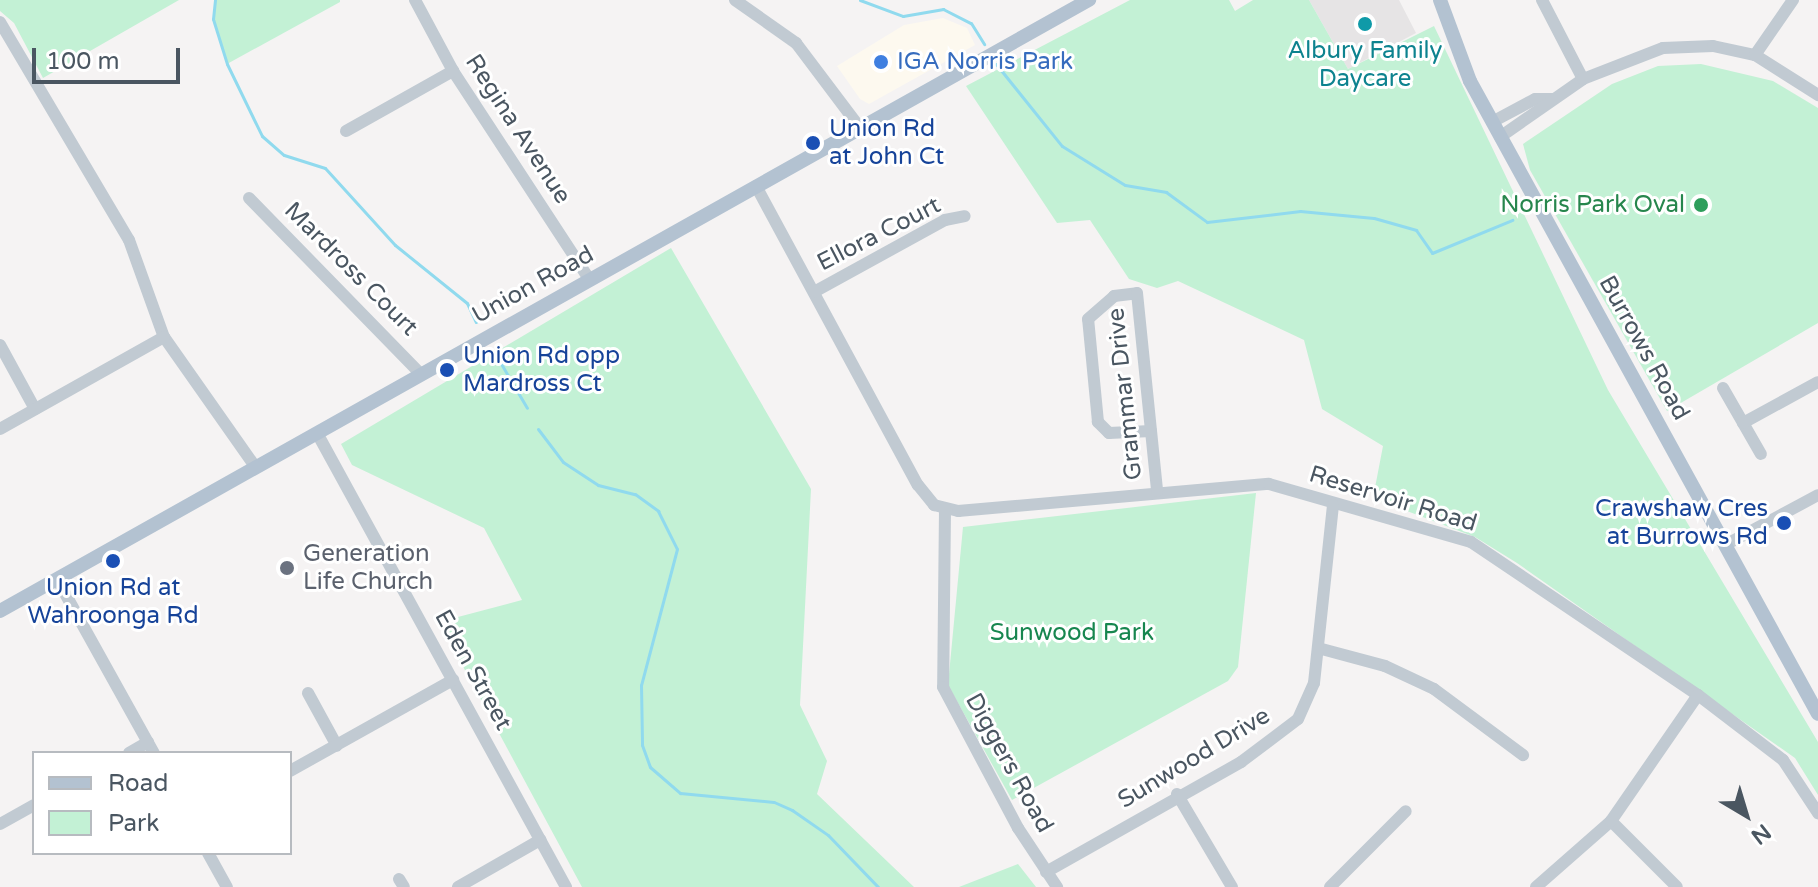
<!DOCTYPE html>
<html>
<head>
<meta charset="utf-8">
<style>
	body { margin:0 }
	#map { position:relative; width:1818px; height:887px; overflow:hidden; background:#f5f3f3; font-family:"Varela Round",sans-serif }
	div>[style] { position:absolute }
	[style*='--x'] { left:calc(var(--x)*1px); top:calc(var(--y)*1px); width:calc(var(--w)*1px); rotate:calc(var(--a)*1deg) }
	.commercial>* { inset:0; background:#fdf9ef }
	.education>* { inset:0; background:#e6e4e5 }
	.green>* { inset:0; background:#c3f1d5 }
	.stream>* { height:3px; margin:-1.5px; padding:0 1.5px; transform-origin:1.5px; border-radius:1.5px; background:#90daee }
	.minor>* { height:12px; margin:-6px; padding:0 6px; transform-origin:6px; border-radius:6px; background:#c1cad2 }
	.major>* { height:14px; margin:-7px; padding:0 7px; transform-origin:7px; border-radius:7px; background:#b3c2d1 }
	.dots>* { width:22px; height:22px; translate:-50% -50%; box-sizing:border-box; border:4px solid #fff; border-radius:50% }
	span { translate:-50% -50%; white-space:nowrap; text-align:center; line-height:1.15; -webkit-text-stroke:6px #fff; paint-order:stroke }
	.culture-label { font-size:24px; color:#0d838f }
	.shop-label { font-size:24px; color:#366cbe }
	.left { translate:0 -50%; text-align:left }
	.street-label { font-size:24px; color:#4a5661 }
	.transit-label { font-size:24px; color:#164399 }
	.right { translate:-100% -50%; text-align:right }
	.leisure-label { font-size:24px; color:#27864d }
	.worship-label { font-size:24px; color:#5b616d }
	.park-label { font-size:24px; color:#17864f }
	.legend { position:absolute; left:32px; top:751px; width:260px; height:104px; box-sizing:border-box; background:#fff; border:2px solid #b7bbc0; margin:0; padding:10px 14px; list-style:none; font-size:24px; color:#4a5661 }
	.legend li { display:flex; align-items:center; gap:16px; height:40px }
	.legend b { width:40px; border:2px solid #b7bbc0 }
	.north { position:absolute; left:1706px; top:775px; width:80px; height:80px; -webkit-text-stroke:6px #fff; paint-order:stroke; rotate:142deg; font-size:22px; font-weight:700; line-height:32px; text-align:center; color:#4a5661 }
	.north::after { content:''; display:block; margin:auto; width:28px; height:36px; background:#4a5661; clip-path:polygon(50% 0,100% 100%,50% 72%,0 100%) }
	.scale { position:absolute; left:32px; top:48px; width:148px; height:36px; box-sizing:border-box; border:4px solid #4a5661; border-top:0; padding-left:10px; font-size:24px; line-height:28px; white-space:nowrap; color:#4a5661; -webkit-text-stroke:6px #fff; paint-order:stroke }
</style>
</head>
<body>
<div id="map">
	<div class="commercial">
		<i style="clip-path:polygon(943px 18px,967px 28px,975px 45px,869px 104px,860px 99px,837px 66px,904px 25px)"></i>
	</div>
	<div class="education">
		<i style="clip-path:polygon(1309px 0,1399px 0,1416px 33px,1348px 69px)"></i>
	</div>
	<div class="green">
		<i style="clip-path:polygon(0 0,179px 0,43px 78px,14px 23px,0 11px)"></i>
		<i style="clip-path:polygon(215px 0,340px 0,340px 2px,227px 64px,213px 19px)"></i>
		<i style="clip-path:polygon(1130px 0,1229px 0,1235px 11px,1253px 0,1309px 0,1348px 69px,1434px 26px,1608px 390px,1818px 742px,1818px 795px,1795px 758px,1517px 563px,1475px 537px,1373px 498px,1383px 446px,1322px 409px,1304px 340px,1178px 281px,1157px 288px,1129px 279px,1090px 220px,1057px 223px,966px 86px)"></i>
		<i style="clip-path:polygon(1701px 64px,1773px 81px,1818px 108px,1818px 323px,1667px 411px,1530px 170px,1523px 144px,1612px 84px,1658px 66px)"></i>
		<i style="clip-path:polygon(671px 248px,811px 489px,800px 705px,827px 761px,817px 794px,914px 887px,582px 887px,439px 622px,522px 600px,484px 528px,352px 465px,341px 444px)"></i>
		<i style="clip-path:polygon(1256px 493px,1238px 667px,1228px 681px,1012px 800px,948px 685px,963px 527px)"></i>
		<i style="clip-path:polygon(1018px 864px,1036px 887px,959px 887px)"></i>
	</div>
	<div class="stream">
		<i style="--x:215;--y:0;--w:19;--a:96"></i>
		<i style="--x:213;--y:19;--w:47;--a:72.7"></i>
		<i style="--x:227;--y:64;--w:80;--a:64.1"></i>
		<i style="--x:262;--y:136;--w:29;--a:41"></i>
		<i style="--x:284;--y:155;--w:43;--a:17.6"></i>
		<i style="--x:325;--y:168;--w:104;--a:47.7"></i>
		<i style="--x:395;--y:245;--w:92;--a:38.9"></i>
		<i style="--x:467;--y:303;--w:21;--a:65"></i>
		<i style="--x:860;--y:0;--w:46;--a:20.4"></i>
		<i style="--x:903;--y:16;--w:41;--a:-9.9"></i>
		<i style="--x:943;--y:9;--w:31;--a:27"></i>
		<i style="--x:971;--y:23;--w:25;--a:58"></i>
		<i style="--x:996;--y:64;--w:105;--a:51.2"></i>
		<i style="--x:1062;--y:146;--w:74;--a:31.8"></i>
		<i style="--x:1125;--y:185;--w:42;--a:9.7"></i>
		<i style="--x:1166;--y:192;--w:51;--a:36.2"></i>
		<i style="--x:1207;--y:222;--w:94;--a:-6.7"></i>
		<i style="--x:1300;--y:211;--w:74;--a:5.4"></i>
		<i style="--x:1374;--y:218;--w:44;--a:15.9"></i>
		<i style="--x:1416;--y:230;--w:28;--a:55"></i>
		<i style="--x:1432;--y:253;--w:87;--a:-22.4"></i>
		<i style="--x:493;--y:350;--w:67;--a:59.6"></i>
		<i style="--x:538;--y:429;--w:41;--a:52.9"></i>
		<i style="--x:563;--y:462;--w:42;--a:33.3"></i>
		<i style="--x:598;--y:485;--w:38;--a:14"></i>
		<i style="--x:635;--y:494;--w:29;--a:36"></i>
		<i style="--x:658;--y:511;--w:42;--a:63.4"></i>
		<i style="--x:677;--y:549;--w:141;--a:104.8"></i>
		<i style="--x:641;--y:685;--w:60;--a:89"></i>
		<i style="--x:642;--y:745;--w:23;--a:70"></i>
		<i style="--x:650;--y:767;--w:40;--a:41"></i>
		<i style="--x:680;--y:793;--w:94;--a:5.5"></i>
		<i style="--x:774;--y:802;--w:20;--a:24"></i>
		<i style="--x:792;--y:810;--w:44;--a:34.8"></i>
		<i style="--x:828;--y:835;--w:72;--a:46.1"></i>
	</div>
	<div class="minor">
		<i style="--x:415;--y:0;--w:81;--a:61.8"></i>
		<i style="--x:453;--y:71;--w:249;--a:56.8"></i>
		<i style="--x:735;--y:0;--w:75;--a:35.2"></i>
		<i style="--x:796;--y:43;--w:106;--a:53"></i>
		<i style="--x:1542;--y:0;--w:89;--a:62.6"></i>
		<i style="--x:0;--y:22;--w:253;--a:59.4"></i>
		<i style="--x:129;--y:240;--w:103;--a:70.2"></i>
		<i style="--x:164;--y:337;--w:160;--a:54.9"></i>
		<i style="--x:1755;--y:55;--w:67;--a:-55.4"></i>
		<i style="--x:1492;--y:122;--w:49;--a:-28.1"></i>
		<i style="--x:1535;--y:99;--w:17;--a:0"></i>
		<i style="--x:346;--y:131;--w:123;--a:-29.3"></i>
		<i style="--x:1500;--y:137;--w:101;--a:-34.9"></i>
		<i style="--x:1583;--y:79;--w:86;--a:-21.2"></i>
		<i style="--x:1663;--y:48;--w:50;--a:-2.3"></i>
		<i style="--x:1713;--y:46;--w:43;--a:12.1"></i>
		<i style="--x:1755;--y:55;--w:75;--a:32.4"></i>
		<i style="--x:756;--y:186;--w:340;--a:61.6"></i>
		<i style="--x:918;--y:485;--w:26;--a:51"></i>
		<i style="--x:934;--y:505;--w:25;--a:14"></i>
		<i style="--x:958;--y:511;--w:312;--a:-5"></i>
		<i style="--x:1269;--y:484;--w:210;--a:16"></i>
		<i style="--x:1471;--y:542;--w:274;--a:34"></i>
		<i style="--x:1698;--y:695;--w:107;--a:37.4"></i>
		<i style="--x:1783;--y:760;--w:64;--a:56.6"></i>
		<i style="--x:249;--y:198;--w:245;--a:45.7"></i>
		<i style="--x:814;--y:292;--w:149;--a:-28.8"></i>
		<i style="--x:945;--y:220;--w:20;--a:-11"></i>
		<i style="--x:0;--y:345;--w:73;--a:61.3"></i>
		<i style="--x:1723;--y:388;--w:76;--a:60.1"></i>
		<i style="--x:1743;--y:423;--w:85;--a:-28.7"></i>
		<i style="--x:0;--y:429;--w:188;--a:-29.3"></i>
		<i style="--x:1151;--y:431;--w:42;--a:177.3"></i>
		<i style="--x:1109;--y:433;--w:16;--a:-135"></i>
		<i style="--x:1098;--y:422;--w:103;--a:-95.5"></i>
		<i style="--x:1088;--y:319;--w:35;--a:-41"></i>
		<i style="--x:1114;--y:296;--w:23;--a:-7"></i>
		<i style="--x:1137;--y:293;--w:199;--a:84.2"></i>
		<i style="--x:317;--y:433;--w:518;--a:61.26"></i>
		<i style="--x:945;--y:509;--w:178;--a:90.6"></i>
		<i style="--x:943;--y:687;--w:160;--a:62"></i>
		<i style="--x:1018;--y:828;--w:71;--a:56.5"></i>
		<i style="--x:1727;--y:544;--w:103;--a:-28.3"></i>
		<i style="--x:57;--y:579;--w:199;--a:60.9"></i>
		<i style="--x:1318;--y:648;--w:69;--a:15"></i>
		<i style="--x:1385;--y:666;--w:54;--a:25.1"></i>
		<i style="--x:1434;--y:689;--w:111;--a:36.6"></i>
		<i style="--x:308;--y:693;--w:60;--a:61.3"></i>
		<i style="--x:129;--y:753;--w:22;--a:-30"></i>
		<i style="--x:290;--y:771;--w:187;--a:-29.2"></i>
		<i style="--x:1177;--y:794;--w:108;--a:59.4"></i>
		<i style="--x:1611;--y:821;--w:93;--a:45"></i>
		<i style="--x:0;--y:824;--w:39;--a:-29"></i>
		<i style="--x:208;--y:853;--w:39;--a:61"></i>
		<i style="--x:1046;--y:872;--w:224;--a:-29.4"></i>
		<i style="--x:1241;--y:762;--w:71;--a:-37"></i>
		<i style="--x:1298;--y:719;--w:39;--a:-66"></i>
		<i style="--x:1314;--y:683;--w:179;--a:-83.9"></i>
		<i style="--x:399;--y:879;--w:9;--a:58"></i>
		<i style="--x:458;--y:887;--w:95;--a:-29.8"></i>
		<i style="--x:1330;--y:887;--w:107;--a:-45"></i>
		<i style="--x:1536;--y:887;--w:100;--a:-41.3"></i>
		<i style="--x:1611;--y:821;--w:153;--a:-55.4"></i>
	</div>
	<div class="major">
		<i style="--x:1440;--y:0;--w:86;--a:69.7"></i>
		<i style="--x:1470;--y:81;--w:722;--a:61.2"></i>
		<i style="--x:0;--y:611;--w:1249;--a:-29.3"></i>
	</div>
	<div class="dots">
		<i style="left:1365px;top:24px;background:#0f9aa8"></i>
		<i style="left:881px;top:62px;background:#3f7fe0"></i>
		<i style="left:813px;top:143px;background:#1a4fb4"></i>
		<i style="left:1701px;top:205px;background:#2e9e5b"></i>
		<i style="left:447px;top:370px;background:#1a4fb4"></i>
		<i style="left:1784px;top:523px;background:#1a4fb4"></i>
		<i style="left:113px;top:561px;background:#1a4fb4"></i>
		<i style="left:287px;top:568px;background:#6b7280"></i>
	</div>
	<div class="culture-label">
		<span style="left:1365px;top:65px">Albury Family<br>Daycare</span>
	</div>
	<div class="shop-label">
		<span class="left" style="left:897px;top:62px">IGA Norris Park</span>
	</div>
	<div class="street-label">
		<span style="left:518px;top:129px;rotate:57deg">Regina Avenue</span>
		<span style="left:879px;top:234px;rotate:-27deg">Ellora Court</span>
		<span style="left:351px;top:269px;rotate:45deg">Mardross Court</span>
		<span style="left:533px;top:285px;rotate:-29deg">Union Road</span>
		<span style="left:1644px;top:348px;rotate:61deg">Burrows Road</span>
		<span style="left:1125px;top:394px;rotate:-96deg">Grammar Drive</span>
		<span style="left:1393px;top:499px;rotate:17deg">Reservoir Road</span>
		<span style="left:473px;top:670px;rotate:61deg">Eden Street</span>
		<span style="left:1194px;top:758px;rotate:-31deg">Sunwood Drive</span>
		<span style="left:1009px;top:763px;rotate:61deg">Diggers Road</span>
	</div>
	<div class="transit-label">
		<span class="left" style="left:829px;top:143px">Union Rd<br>at John Ct</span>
		<span class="left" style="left:463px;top:370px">Union Rd opp<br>Mardross Ct</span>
		<span class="right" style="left:1768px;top:523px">Crawshaw Cres<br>at Burrows Rd</span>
		<span style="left:113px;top:602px">Union Rd at<br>Wahroonga Rd</span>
	</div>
	<div class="leisure-label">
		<span class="right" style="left:1685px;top:205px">Norris Park Oval</span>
	</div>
	<div class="worship-label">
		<span class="left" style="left:303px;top:568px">Generation<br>Life Church</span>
	</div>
	<div class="park-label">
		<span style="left:1072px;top:633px">Sunwood Park</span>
	</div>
	<ul class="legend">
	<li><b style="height:10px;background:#b3c2d1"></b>Road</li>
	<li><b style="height:22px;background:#c3f1d5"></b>Park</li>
	</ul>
	<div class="north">N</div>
	<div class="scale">100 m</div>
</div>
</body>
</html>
